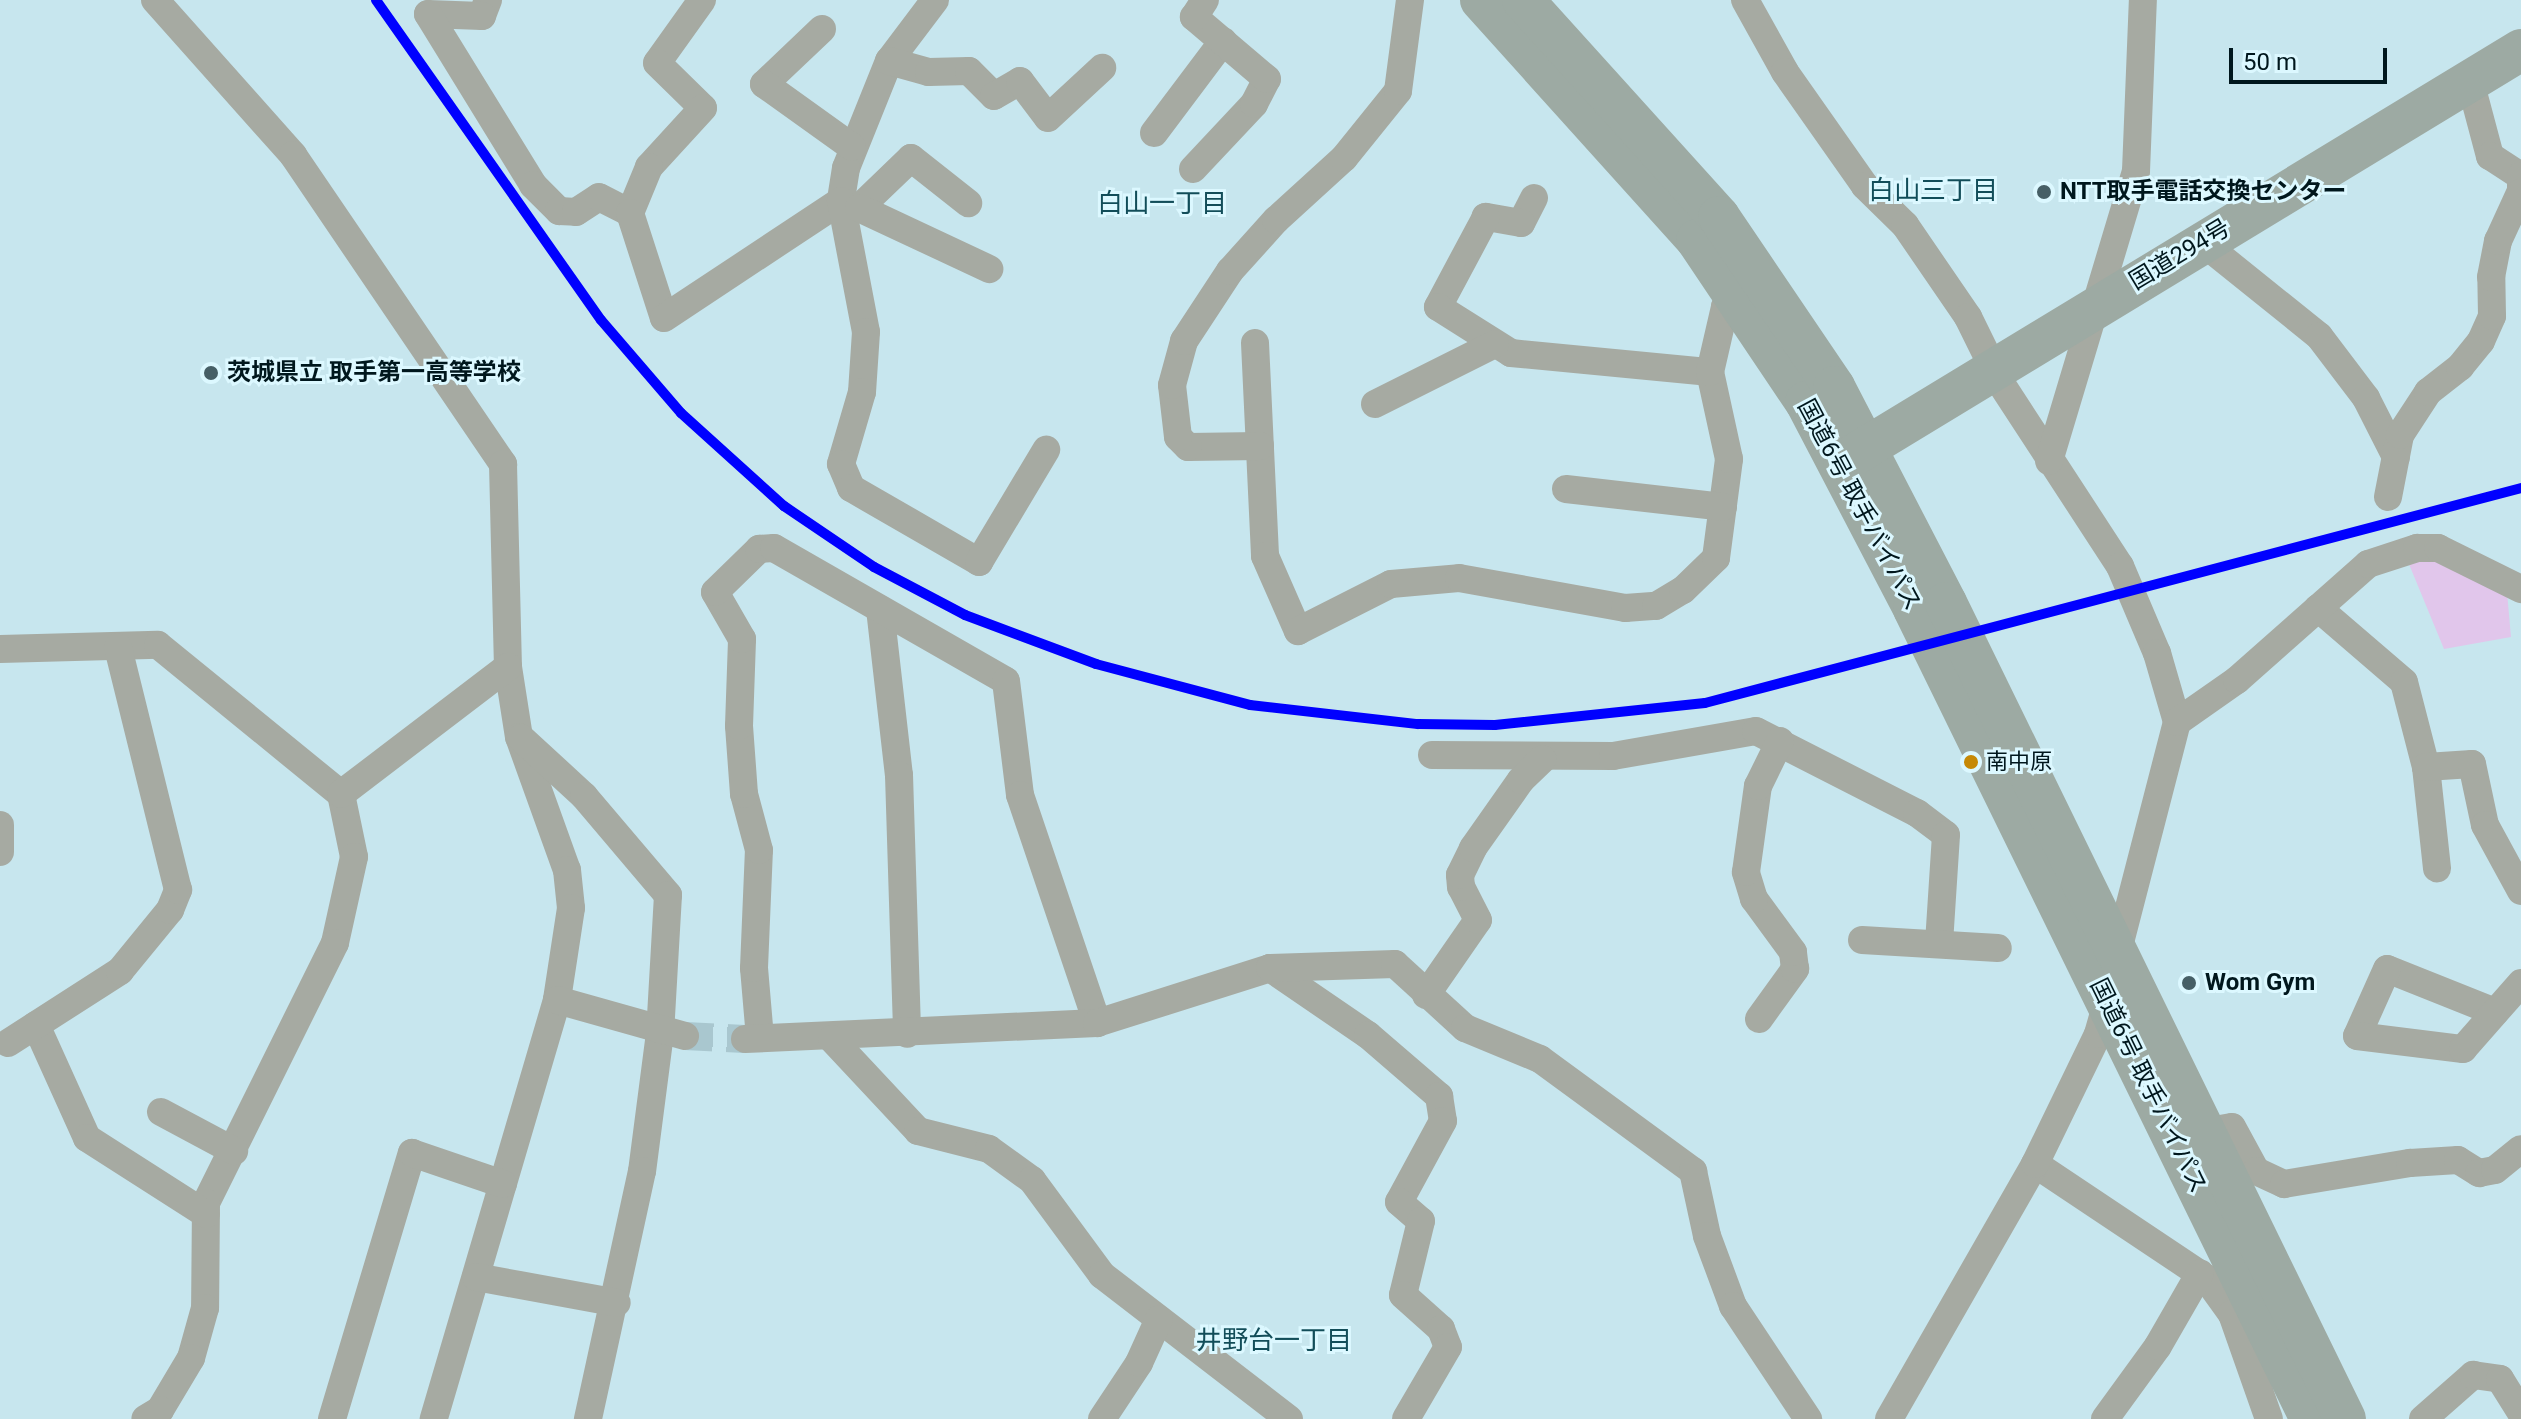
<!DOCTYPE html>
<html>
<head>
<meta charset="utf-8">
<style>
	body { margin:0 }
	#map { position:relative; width:2521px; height:1419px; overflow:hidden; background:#c7e6ee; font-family:Roboto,"Noto Sans JP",sans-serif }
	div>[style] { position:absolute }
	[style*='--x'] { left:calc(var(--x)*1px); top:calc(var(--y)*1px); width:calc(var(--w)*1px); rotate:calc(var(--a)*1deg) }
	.green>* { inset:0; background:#e1c6eb }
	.minor-tunnel>* { height:28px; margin-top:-14px; transform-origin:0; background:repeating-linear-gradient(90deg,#a9c7cf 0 28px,transparent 0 42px) }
	.minor>* { height:28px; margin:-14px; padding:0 14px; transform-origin:14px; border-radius:14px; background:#a6aaa2 }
	.highway>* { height:42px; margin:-21px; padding:0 21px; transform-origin:21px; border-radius:21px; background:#9daaa3 }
	.rail-1>* { height:10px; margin:-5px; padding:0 5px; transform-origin:5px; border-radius:5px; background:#00f }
	.dots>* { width:22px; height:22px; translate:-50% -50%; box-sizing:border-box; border:4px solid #dcf8ff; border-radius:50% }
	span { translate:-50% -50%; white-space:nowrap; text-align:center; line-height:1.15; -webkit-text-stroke:6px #dcf8ff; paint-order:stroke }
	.bus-label { font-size:22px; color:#00171d }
	.left { translate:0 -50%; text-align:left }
	.poi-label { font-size:24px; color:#00171d; font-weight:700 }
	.street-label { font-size:24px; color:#00171d }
	.neighbourhood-label { font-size:26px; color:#124d59 }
	.scale { position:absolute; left:2229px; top:48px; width:158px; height:36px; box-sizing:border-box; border:4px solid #00171d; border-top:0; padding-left:10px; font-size:24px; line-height:28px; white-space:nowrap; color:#00171d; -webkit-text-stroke:6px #dcf8ff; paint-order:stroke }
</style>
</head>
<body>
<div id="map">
	<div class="green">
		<i style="clip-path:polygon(2404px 552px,2506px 581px,2511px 637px,2444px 649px)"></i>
	</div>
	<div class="minor-tunnel">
		<i style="--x:685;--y:1036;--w:60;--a:2.9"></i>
	</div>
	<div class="minor">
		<i style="--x:155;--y:0;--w:208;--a:48.3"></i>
		<i style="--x:293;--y:155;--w:374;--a:55.8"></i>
		<i style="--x:503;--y:464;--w:203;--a:88.6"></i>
		<i style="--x:508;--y:667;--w:71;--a:81.1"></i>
		<i style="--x:519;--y:737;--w:141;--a:70.2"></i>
		<i style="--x:567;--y:870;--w:38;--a:84"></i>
		<i style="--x:571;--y:908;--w:93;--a:98.7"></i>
		<i style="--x:557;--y:1000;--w:437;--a:106.4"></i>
		<i style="--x:488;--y:0;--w:17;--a:111"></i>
		<i style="--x:482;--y:16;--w:54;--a:-177.9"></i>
		<i style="--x:428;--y:14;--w:201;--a:58.4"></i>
		<i style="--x:533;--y:185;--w:37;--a:45"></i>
		<i style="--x:559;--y:211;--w:17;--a:3"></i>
		<i style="--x:576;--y:212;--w:27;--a:-33"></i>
		<i style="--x:599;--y:197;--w:35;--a:27"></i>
		<i style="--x:702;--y:0;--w:77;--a:125.5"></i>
		<i style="--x:657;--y:63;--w:64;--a:44.4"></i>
		<i style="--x:703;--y:108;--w:80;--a:132.5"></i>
		<i style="--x:649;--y:167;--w:50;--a:112.4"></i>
		<i style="--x:630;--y:213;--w:110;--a:72.1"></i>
		<i style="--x:664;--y:318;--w:212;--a:-33.5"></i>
		<i style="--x:841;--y:201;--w:19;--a:21"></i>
		<i style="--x:859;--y:208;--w:72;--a:-43.9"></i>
		<i style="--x:911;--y:158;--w:73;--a:38.3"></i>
		<i style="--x:935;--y:0;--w:76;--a:127"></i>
		<i style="--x:889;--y:61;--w:115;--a:111.9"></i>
		<i style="--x:846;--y:168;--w:33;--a:99"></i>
		<i style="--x:841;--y:201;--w:133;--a:79.2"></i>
		<i style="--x:866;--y:332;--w:60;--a:93.8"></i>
		<i style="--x:862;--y:392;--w:75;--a:106.3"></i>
		<i style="--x:841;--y:464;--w:26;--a:67"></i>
		<i style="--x:851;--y:488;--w:148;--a:30"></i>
		<i style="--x:979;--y:562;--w:131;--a:-59.1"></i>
		<i style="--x:1745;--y:0;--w:82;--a:60.9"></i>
		<i style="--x:1785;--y:72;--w:139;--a:54.9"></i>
		<i style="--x:1865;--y:186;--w:56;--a:44.3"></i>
		<i style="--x:1905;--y:225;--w:112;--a:55.6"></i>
		<i style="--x:1968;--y:317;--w:72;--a:63.8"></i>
		<i style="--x:2000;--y:382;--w:220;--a:56.9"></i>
		<i style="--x:2120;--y:566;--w:95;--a:67"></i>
		<i style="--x:2157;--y:653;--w:72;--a:73.8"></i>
		<i style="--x:2177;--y:722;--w:244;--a:104.5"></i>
		<i style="--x:822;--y:29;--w:80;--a:136.5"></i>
		<i style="--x:764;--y:84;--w:108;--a:35.6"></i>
		<i style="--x:889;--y:61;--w:41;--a:15.4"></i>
		<i style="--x:929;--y:72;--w:40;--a:-1.4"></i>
		<i style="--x:969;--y:71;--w:35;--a:45"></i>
		<i style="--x:994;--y:96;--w:30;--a:-30"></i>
		<i style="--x:1020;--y:81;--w:46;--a:52.9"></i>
		<i style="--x:1048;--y:118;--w:74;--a:-42.8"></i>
		<i style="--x:2470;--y:81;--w:78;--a:75.1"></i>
		<i style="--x:2490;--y:156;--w:37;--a:33"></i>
		<i style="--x:2521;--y:176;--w:18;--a:90"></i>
		<i style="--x:1154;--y:133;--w:115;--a:-53.1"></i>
		<i style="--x:1193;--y:169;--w:89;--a:-46.8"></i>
		<i style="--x:1254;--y:104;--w:28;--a:-63"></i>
		<i style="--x:1267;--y:79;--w:96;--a:-139.7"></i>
		<i style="--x:1194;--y:17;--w:20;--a:-57"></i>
		<i style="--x:1534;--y:198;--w:28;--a:117"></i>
		<i style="--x:1521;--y:223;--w:36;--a:-170"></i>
		<i style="--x:1486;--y:217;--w:102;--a:118.1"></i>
		<i style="--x:1438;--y:307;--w:86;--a:32.2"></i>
		<i style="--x:1511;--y:353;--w:200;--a:5.5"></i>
		<i style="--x:859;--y:208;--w:144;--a:25.1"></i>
		<i style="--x:2202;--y:242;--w:150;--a:38.8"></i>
		<i style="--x:2319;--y:336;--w:78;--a:52.8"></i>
		<i style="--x:2366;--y:398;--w:66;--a:63"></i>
		<i style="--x:1255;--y:343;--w:213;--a:87.3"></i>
		<i style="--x:1265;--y:556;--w:82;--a:66.3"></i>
		<i style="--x:1298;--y:631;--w:104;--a:-26.8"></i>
		<i style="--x:1391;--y:584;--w:68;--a:-5"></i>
		<i style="--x:1459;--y:578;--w:169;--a:10.2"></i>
		<i style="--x:1625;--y:608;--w:31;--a:-4"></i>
		<i style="--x:1656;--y:606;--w:31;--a:-31"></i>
		<i style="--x:1683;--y:590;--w:46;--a:-44.1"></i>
		<i style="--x:1716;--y:558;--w:100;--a:-82.5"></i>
		<i style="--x:1729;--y:459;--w:89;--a:-102.3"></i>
		<i style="--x:1710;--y:372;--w:67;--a:-77"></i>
		<i style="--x:1725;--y:307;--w:18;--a:-45"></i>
		<i style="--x:1375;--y:404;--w:134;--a:-26.6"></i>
		<i style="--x:1260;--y:446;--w:72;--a:179.2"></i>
		<i style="--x:1188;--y:447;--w:14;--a:-135"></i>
		<i style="--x:1178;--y:437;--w:52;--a:-96.6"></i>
		<i style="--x:1172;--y:385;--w:46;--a:-74.7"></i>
		<i style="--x:1184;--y:341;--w:84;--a:-56.7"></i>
		<i style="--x:1230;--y:271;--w:69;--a:-48"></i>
		<i style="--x:1276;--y:220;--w:92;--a:-42.4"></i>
		<i style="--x:1344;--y:158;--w:86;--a:-51.1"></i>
		<i style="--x:1398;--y:91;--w:92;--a:-82.5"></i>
		<i style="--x:2049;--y:461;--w:303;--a:-73.3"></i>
		<i style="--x:2136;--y:171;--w:171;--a:-87.7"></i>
		<i style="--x:1566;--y:489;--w:158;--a:6.5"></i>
		<i style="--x:2388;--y:497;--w:63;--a:-79"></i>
		<i style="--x:2400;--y:435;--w:51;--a:-56.9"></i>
		<i style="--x:2428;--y:392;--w:41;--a:-38"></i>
		<i style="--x:2460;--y:367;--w:33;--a:-51"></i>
		<i style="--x:2481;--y:341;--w:27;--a:-66"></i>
		<i style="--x:2492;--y:316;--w:39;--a:-91"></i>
		<i style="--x:2491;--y:277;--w:37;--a:-79"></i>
		<i style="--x:2498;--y:241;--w:53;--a:-65.4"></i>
		<i style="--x:2318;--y:608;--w:113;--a:40.7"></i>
		<i style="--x:2404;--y:682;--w:88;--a:75.5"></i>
		<i style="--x:2426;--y:767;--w:102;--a:83.8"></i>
		<i style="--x:880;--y:609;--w:167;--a:83.5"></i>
		<i style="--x:899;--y:775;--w:259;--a:88.2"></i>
		<i style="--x:0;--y:649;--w:158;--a:-1.5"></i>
		<i style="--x:158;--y:645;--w:236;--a:39.2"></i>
		<i style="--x:341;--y:794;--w:64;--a:78.3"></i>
		<i style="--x:354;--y:857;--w:88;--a:102.5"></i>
		<i style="--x:335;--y:943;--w:290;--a:116.4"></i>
		<i style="--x:206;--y:1203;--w:105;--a:90.5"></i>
		<i style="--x:205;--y:1308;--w:52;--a:105.6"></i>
		<i style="--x:191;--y:1358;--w:61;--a:120.8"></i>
		<i style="--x:160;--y:1410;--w:17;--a:149"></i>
		<i style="--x:2177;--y:722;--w:73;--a:-35"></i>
		<i style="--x:2237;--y:680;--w:175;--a:-41.5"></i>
		<i style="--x:2368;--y:564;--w:52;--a:-18.1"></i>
		<i style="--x:2417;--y:548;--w:21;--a:0"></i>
		<i style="--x:2438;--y:548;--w:93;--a:26.3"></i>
		<i style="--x:521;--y:738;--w:86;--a:42.6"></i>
		<i style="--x:584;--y:796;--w:130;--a:49.7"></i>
		<i style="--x:668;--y:895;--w:138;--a:93.3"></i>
		<i style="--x:660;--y:1033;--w:139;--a:97.4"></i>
		<i style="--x:642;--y:1171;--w:254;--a:102.3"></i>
		<i style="--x:1432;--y:755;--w:181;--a:0.3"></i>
		<i style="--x:1613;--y:756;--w:145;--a:-9.9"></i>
		<i style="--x:1756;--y:731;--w:181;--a:27"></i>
		<i style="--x:1917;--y:813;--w:36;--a:37"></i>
		<i style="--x:1946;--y:835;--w:109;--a:93.7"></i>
		<i style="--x:2426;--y:767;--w:46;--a:-3.7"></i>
		<i style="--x:2472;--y:764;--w:62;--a:78"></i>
		<i style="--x:2485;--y:825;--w:75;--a:61.4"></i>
		<i style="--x:341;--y:794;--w:210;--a:-37.3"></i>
		<i style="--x:0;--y:825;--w:27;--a:90"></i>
		<i style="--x:1862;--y:940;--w:136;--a:3.4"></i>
		<i style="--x:1270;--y:968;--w:119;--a:34.4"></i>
		<i style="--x:1368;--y:1035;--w:94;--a:40.7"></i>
		<i style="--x:1439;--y:1096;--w:25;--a:81"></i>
		<i style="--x:1443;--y:1121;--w:92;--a:118.5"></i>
		<i style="--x:1399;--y:1202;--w:29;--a:41"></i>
		<i style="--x:1421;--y:1221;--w:76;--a:103.7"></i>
		<i style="--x:1403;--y:1295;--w:51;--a:41.8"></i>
		<i style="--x:1441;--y:1329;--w:19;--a:69"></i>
		<i style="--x:1448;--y:1347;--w:83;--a:120.3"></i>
		<i style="--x:1426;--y:995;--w:91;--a:-55.3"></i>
		<i style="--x:1478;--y:920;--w:37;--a:-117"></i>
		<i style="--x:1461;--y:887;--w:12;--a:-95"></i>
		<i style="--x:1460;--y:875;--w:30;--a:-64"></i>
		<i style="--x:1473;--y:848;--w:83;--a:-54.8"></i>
		<i style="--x:1521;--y:780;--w:30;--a:-44"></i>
		<i style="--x:557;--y:1000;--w:133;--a:15.7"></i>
		<i style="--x:2495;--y:1012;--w:116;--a:-158.3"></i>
		<i style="--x:2387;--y:969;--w:73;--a:114.1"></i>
		<i style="--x:2357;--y:1036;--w:107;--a:7"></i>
		<i style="--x:2463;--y:1049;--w:88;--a:-48.7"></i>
		<i style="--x:1759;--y:1019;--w:62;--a:-54.2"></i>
		<i style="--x:1795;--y:969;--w:17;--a:-97"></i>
		<i style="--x:1793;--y:952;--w:66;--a:-126.3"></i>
		<i style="--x:1754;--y:899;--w:28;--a:-107"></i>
		<i style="--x:1746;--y:872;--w:87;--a:-82.1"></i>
		<i style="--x:1758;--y:786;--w:50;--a:-63.9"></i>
		<i style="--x:36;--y:1025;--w:124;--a:65.7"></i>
		<i style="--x:87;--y:1138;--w:141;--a:32.6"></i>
		<i style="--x:760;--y:1038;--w:70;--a:-94.9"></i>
		<i style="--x:754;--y:968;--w:118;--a:-87.6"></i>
		<i style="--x:759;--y:850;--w:58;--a:-105"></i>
		<i style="--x:744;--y:794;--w:68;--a:-94.2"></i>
		<i style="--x:739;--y:726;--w:87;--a:-88"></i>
		<i style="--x:742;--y:639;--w:54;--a:-119.9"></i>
		<i style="--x:715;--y:592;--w:62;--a:-44.3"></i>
		<i style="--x:759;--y:549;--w:15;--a:-4"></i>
		<i style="--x:774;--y:548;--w:267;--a:29.8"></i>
		<i style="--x:1006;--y:681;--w:115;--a:83"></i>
		<i style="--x:1020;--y:795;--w:241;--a:71.3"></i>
		<i style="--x:745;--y:1039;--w:352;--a:-2.6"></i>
		<i style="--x:1097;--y:1023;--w:182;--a:-17.6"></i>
		<i style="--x:1270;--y:968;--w:125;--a:-1.8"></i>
		<i style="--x:1395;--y:964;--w:95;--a:42.4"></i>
		<i style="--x:1465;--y:1028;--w:81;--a:22.5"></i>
		<i style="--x:1540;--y:1059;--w:190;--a:36.2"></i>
		<i style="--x:1693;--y:1171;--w:66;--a:77.8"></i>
		<i style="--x:1707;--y:1236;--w:75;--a:69.6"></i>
		<i style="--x:1733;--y:1306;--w:136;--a:56.4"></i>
		<i style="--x:832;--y:1039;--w:126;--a:46.9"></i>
		<i style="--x:918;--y:1131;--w:73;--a:14.2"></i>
		<i style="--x:989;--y:1149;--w:53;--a:35.8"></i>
		<i style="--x:1032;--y:1180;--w:118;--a:53.6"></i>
		<i style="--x:1102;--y:1275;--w:236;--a:37.6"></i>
		<i style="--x:8;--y:1043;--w:133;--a:-32.7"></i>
		<i style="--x:120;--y:971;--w:79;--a:-50.7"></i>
		<i style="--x:170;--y:910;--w:22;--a:-68"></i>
		<i style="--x:178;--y:890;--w:250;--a:-103.9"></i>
		<i style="--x:161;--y:1112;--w:83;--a:28.1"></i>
		<i style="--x:2203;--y:1132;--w:29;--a:-10"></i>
		<i style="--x:2232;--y:1127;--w:50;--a:61.4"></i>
		<i style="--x:2256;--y:1171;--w:31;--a:25"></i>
		<i style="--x:2284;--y:1184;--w:128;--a:-9.5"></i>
		<i style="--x:2410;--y:1163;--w:48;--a:-3.6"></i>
		<i style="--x:2458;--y:1160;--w:25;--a:32"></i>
		<i style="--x:2479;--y:1173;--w:16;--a:-11"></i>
		<i style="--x:2495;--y:1170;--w:33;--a:-39"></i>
		<i style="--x:2035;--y:1164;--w:206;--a:33.7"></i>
		<i style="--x:2206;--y:1278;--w:44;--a:54.2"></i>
		<i style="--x:2232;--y:1314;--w:24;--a:-24"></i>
		<i style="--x:476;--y:1277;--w:143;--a:10.4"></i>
		<i style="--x:2232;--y:1314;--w:111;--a:70.6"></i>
		<i style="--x:332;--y:1419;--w:278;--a:-73.3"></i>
		<i style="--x:412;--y:1153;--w:96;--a:18.8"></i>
		<i style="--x:1102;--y:1419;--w:67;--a:-56.5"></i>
		<i style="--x:1139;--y:1363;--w:48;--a:-65.6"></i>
		<i style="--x:1889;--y:1419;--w:294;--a:-60.2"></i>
		<i style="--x:2035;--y:1164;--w:144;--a:-64.1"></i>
		<i style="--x:2098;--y:1034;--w:36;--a:-74"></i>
		<i style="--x:2105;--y:1419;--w:90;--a:-54"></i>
		<i style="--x:2158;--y:1346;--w:84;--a:-60.1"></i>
		<i style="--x:2423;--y:1419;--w:67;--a:-41.3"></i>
		<i style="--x:2473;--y:1375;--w:27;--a:8"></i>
		<i style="--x:2500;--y:1379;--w:40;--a:58"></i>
	</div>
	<div class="highway">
		<i style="--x:1481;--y:0;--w:323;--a:48"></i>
		<i style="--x:1697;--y:240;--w:195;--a:56.1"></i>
		<i style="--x:1806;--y:402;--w:233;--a:62.4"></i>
		<i style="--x:1914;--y:609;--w:902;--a:63.89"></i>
		<i style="--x:1523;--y:0;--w:292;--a:47.9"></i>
		<i style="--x:1719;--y:217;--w:205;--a:55.9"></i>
		<i style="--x:1834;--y:387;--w:243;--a:62.6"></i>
		<i style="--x:1946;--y:603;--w:908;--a:63.94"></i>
		<i style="--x:1844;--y:461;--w:792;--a:-31.26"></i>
	</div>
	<div class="rail-1">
		<i style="--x:376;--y:0;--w:391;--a:54.9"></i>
		<i style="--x:601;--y:320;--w:123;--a:49.3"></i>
		<i style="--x:681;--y:413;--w:139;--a:42.1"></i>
		<i style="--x:784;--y:506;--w:109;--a:34.1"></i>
		<i style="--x:874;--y:567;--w:103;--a:27.8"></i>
		<i style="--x:965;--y:615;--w:140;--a:20.5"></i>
		<i style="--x:1096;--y:664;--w:159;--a:14.9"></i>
		<i style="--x:1250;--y:705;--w:169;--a:6.5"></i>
		<i style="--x:1418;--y:724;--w:77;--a:0.7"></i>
		<i style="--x:1495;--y:725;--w:211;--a:-6"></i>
		<i style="--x:1705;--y:703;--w:844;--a:-14.76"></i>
	</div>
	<div class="dots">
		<i style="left:2044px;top:192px;background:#465f66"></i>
		<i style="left:211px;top:373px;background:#465f66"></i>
		<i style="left:1971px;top:762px;background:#c68906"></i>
		<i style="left:2189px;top:983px;background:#465f66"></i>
	</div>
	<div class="bus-label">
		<span class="left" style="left:1986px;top:762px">南中原</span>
	</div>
	<div class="poi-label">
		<span class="left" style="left:2060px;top:192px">NTT取手電話交換センター</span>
		<span class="left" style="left:227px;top:373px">茨城県立 取手第一高等学校</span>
		<span class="left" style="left:2205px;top:983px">Wom Gym</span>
	</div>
	<div class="street-label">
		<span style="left:2180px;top:255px;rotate:-31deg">国道294号</span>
		<span style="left:1859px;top:505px;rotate:62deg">国道6号 取手バイパス</span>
		<span style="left:2148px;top:1086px;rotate:64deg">国道6号 取手バイパス</span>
	</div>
	<div class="neighbourhood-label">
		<span style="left:1933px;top:191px">白山三丁目</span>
		<span style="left:1162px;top:204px">白山一丁目</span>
		<span style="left:1274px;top:1341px">井野台一丁目</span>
	</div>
	<div class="scale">50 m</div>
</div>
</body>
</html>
